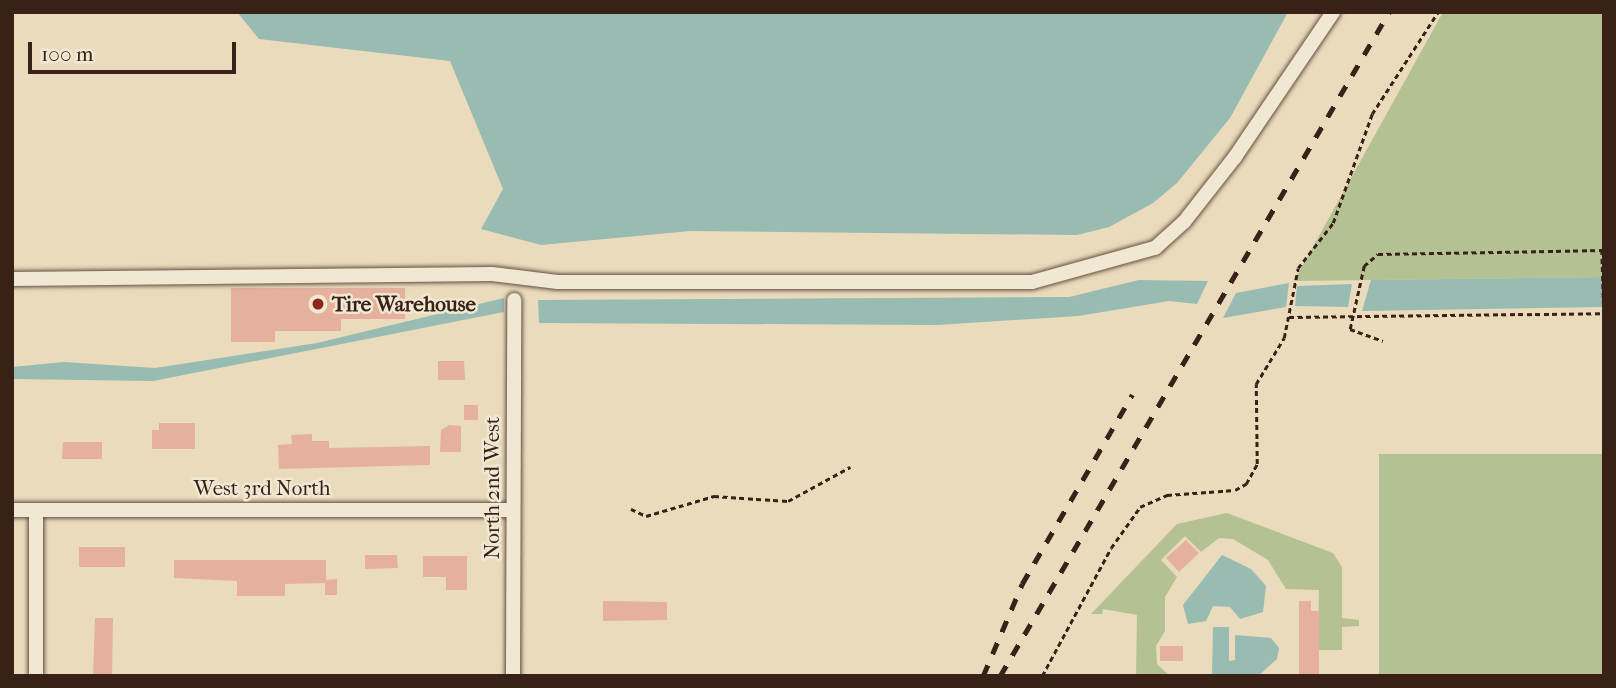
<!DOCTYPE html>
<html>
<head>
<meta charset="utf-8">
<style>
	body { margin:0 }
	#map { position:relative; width:1616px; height:688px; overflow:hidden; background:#eadbbc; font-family:"IM FELL French Canon",serif }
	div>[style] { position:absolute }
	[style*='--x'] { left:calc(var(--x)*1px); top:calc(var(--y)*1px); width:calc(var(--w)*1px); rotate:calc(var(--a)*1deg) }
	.green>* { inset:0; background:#b4c192 }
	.water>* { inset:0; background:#98bbb2 }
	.building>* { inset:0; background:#e5b19e }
	.path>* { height:2.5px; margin-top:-1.25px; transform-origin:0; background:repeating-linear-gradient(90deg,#392118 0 5px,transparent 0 8.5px) }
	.roads { filter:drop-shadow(0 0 2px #655041) drop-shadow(0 0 2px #655041) }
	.minor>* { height:14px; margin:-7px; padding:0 7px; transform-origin:7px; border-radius:7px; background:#f1e8d3 }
	.rail>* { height:4.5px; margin-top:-2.25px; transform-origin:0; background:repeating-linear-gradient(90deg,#392118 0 12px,transparent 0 24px) }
	.path-bridge>* { height:2.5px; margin-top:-1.25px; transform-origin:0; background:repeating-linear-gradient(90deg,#392118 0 5px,transparent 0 8.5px) }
	.dots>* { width:19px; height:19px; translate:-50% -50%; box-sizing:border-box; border:4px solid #f1e8d3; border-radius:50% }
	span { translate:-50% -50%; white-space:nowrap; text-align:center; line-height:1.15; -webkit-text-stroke:5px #f1e8d3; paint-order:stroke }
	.poi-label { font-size:21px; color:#392118; font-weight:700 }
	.left { translate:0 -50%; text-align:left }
	.street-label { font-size:21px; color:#392118 }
	.frame { position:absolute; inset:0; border:14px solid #392118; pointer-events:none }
	.scale { position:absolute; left:28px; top:42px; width:208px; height:32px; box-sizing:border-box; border:4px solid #392118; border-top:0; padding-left:9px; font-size:21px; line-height:24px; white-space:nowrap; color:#392118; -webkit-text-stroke:5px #f1e8d3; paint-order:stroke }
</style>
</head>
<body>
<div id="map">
	<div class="green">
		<i style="clip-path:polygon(1443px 12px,1604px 12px,1604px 277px,1294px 281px)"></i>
		<i style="clip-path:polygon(1379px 454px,1604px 454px,1604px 676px,1379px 676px)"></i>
		<i style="clip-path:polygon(1227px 513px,1333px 553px,1342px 567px,1342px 618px,1359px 620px,1359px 626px,1342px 627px,1342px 650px,1318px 650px,1319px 590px,1286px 589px,1268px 560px,1233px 539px,1219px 538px,1201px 552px,1185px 536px,1161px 560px,1177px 577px,1165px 597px,1165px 631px,1156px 646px,1157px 664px,1170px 676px,1136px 676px,1137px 615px,1103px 609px,1102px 614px,1091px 614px,1177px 524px)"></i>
	</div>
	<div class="water">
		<i style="clip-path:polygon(237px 12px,1288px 12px,1230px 118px,1177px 183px,1153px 203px,1109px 227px,1077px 235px,690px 231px,541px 245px,481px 229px,503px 189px,450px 61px,259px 39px)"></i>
		<i style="clip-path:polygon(1604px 277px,1604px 307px,1362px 311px,1371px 280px)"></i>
		<i style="clip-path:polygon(1139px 280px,1208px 281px,1197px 304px,1169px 301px,1078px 316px,937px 325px,539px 323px,538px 300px,1069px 297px)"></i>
		<i style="clip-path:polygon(1289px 283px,1286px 307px,1223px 318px,1236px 293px)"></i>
		<i style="clip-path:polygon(1352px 284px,1348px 307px,1295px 306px,1297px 286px)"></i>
		<i style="clip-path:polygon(504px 298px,504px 312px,153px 381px,12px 379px,12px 367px,64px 362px,155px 368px,317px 343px)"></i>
		<i style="clip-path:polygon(1222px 555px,1251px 569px,1266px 586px,1263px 612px,1240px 619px,1230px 607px,1213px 606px,1206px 621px,1188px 624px,1183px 605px)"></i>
		<i style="clip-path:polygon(1213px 627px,1229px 627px,1229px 661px,1235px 660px,1235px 635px,1271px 638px,1279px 648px,1277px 659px,1258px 676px,1212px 676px)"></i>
	</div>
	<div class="building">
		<i style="clip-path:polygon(231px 288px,405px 288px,405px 319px,341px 319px,341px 331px,275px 331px,275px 342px,231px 342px)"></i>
		<i style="clip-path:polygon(438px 361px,464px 361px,465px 380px,438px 380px)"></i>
		<i style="clip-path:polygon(464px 405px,478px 405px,478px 420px,464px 420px)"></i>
		<i style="clip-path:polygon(159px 423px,195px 423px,195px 449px,152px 449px,152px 430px,159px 430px)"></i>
		<i style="clip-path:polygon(449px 425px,461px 426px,461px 452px,440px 452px,441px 430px)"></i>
		<i style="clip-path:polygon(312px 434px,312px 441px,329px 441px,329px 448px,430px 446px,430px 465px,279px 469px,278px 445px,292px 444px,291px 435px)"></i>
		<i style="clip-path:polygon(63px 442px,102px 442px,102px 459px,62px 459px)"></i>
		<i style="clip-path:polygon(1186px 540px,1199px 553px,1179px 572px,1166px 558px)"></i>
		<i style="clip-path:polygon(79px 547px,125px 547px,125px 567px,79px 567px)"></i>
		<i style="clip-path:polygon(365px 555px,397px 555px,398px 568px,365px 569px)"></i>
		<i style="clip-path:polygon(423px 556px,467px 556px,467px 590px,446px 590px,446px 577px,423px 577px)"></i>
		<i style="clip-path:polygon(174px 560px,326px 560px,326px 580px,337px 579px,337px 595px,325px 595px,325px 583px,285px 584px,285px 596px,237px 596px,237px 581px,174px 578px)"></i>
		<i style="clip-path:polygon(603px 601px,667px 602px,667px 620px,603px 621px)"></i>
		<i style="clip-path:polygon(1299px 601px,1311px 601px,1311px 611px,1319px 611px,1319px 676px,1299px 676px)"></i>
		<i style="clip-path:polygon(95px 618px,113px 618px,112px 676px,93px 676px)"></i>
		<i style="clip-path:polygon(1160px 646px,1183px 646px,1183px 661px,1160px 661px)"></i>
	</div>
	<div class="path">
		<i style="--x:1602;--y:250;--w:63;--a:88.2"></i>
		<i style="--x:1364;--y:266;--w:18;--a:-41"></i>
		<i style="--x:1378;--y:254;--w:226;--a:-1"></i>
		<i style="--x:1289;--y:317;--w:315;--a:-0.7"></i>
		<i style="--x:1350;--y:329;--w:35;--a:20"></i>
		<i style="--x:631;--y:509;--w:17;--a:25"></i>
		<i style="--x:646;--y:516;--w:71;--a:-16.4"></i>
		<i style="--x:714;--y:496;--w:74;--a:3.9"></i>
		<i style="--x:788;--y:501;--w:71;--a:-28.7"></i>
		<i style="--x:1042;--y:676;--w:145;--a:-61.7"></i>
		<i style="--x:1111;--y:548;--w:50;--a:-54.7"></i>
		<i style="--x:1140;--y:507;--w:30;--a:-24"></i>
		<i style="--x:1167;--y:495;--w:68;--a:-4.2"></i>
		<i style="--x:1235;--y:490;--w:13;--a:-29"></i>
		<i style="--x:1246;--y:484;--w:23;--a:-61"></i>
		<i style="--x:1257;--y:464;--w:80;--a:-90.7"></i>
		<i style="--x:1256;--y:384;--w:54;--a:-58.7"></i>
		<i style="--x:1284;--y:338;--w:71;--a:-78.7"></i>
		<i style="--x:1298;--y:268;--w:57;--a:-52.1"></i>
		<i style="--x:1333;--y:223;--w:116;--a:-70.3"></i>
		<i style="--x:1372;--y:114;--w:121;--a:-57.1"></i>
	</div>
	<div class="roads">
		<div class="minor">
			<i style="--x:12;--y:279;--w:480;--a:-0.6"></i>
			<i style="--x:492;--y:274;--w:66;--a:6.9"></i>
			<i style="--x:558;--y:282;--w:474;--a:0"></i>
			<i style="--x:1032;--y:282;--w:128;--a:-15.5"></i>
			<i style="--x:1155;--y:248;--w:39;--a:-42"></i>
			<i style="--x:1184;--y:222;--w:83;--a:-51.9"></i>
			<i style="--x:1235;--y:157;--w:175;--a:-55.9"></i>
			<i style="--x:12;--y:510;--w:501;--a:0"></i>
			<i style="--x:36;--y:676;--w:166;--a:-90"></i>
			<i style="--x:513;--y:676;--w:376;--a:-89.8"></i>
		</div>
	</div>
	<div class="rail">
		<i style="--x:983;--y:676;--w:100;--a:-67"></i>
		<i style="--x:1022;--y:584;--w:219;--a:-59.8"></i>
		<i style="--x:1000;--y:676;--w:770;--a:-59.64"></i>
	</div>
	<div class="path-bridge">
		<i style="--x:1350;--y:329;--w:65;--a:-77.5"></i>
	</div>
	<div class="dots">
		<i style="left:318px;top:304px;background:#8f2418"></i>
	</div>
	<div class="poi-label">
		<span class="left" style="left:332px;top:304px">Tire Warehouse</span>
	</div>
	<div class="street-label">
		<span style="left:262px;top:488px">West 3rd North</span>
		<span style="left:492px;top:488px;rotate:-90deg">North 2nd West</span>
	</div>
	<div class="frame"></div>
	<div class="scale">100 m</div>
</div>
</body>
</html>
